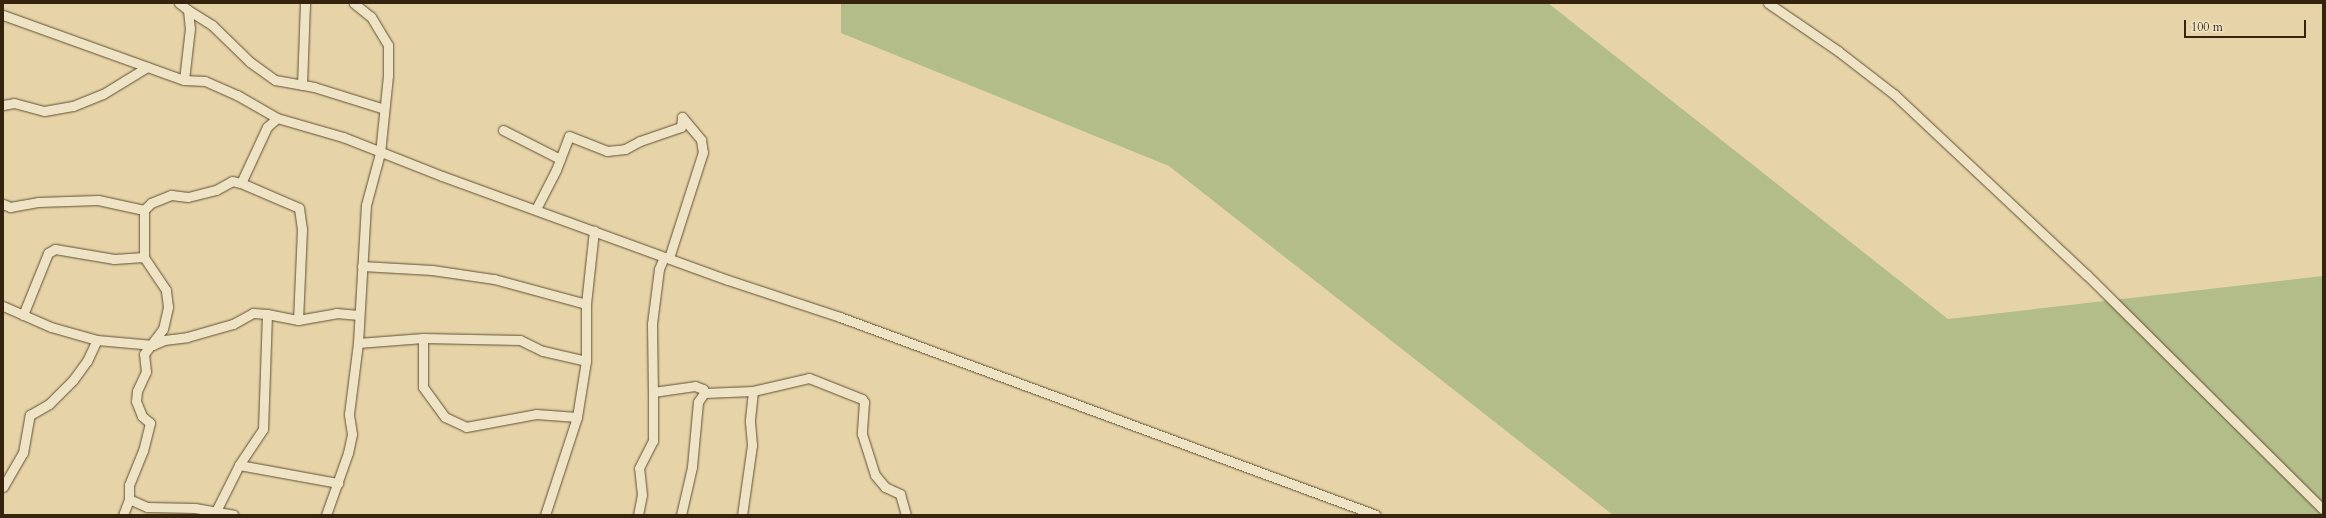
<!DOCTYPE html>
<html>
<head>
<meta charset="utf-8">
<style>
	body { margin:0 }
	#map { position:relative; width:2326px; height:518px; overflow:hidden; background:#e6d4a8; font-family:Cardo,serif }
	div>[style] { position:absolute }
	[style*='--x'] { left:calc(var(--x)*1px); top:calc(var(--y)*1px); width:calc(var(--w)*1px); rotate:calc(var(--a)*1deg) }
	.green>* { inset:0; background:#b3bd89 }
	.roads { filter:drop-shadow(0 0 1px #624f34) drop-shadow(0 0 1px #624f34) }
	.street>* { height:9px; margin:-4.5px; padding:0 4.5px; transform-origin:4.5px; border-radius:4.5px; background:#efe3c6 }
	span { translate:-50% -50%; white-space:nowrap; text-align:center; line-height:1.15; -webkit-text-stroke:3.5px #efe3c6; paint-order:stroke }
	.frame { position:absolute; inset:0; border:4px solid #36230e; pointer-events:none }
	.scale { position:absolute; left:2184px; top:20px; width:122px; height:18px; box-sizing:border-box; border:2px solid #36230e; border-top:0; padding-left:5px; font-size:12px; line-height:14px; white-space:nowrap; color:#36230e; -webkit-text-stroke:3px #efe3c6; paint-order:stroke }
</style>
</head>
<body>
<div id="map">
	<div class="green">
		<i style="clip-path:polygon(841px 3px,1548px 3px,1948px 319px,2323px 276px,2323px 515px,1613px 515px,1169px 166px,841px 33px)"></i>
	</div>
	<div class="roads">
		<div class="street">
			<i style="--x:179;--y:3;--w:11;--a:38"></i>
			<i style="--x:188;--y:10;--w:18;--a:84"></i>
			<i style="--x:190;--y:28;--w:52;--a:96.6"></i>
			<i style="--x:1768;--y:3;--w:85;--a:34.4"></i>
			<i style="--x:1838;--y:51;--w:72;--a:37.7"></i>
			<i style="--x:1895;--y:95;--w:263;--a:43.2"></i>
			<i style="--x:2087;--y:275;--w:332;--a:44.8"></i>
			<i style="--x:188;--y:10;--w:28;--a:32"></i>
			<i style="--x:212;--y:25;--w:53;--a:44.2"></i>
			<i style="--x:250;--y:62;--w:31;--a:36"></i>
			<i style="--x:275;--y:80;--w:40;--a:10"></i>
			<i style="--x:314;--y:87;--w:73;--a:17.4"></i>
			<i style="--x:3;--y:15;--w:192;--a:19.8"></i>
			<i style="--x:184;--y:80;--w:21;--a:3"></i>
			<i style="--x:205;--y:81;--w:35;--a:24"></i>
			<i style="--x:237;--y:95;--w:46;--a:29.9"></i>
			<i style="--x:277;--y:118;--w:69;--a:16.1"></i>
			<i style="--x:343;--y:137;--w:106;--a:21.5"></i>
			<i style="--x:442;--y:176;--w:304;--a:20"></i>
			<i style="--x:728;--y:280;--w:118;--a:18.3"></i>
			<i style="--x:840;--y:317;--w:571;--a:20.27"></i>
			<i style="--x:302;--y:85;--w:82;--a:-87.9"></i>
			<i style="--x:3;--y:105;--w:11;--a:-10"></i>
			<i style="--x:14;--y:103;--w:31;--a:15"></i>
			<i style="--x:44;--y:111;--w:29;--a:-10"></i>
			<i style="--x:73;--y:106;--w:32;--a:-22"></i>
			<i style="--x:103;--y:94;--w:52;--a:-31.5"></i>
			<i style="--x:503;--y:130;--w:64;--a:27"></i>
			<i style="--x:241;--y:183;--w:63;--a:23.3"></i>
			<i style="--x:299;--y:208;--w:21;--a:82"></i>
			<i style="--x:302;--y:229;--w:91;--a:92.5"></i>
			<i style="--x:3;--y:204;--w:8;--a:23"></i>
			<i style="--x:10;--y:207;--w:28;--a:-10"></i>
			<i style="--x:38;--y:202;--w:60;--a:-1.9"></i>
			<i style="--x:98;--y:200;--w:47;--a:12.3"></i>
			<i style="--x:144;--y:210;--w:10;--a:-45"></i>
			<i style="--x:151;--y:203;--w:22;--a:-22"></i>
			<i style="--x:171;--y:195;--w:17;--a:7"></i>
			<i style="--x:188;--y:197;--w:29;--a:-14"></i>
			<i style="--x:216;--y:190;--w:18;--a:-29"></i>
			<i style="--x:232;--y:181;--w:9;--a:13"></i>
			<i style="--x:241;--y:183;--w:62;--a:-65.1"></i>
			<i style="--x:267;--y:127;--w:13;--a:-42"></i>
			<i style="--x:536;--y:209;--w:44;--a:-62.9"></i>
			<i style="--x:556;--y:170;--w:36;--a:-69"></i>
			<i style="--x:569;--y:136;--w:41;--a:21.5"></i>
			<i style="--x:607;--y:151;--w:18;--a:-6"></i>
			<i style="--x:625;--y:149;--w:17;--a:-28"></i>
			<i style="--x:640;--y:141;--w:43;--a:-18.9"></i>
			<i style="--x:681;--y:127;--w:10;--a:-84"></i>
			<i style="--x:682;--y:117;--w:30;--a:50"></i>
			<i style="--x:701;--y:140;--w:12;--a:81"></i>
			<i style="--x:703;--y:152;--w:111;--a:107.8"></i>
			<i style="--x:664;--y:257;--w:13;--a:113"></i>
			<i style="--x:659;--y:269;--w:55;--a:97.3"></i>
			<i style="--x:652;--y:324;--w:68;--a:89.2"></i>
			<i style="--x:653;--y:392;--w:42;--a:-8.1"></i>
			<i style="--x:695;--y:386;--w:9;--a:21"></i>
			<i style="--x:703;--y:389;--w:4;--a:76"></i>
			<i style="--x:704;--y:393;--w:11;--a:124"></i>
			<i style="--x:698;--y:402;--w:65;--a:95.3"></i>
			<i style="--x:692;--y:467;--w:49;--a:102.9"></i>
			<i style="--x:362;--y:266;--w:70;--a:3.3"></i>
			<i style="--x:432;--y:270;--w:63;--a:8.3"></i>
			<i style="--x:494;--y:279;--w:95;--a:15.2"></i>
			<i style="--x:3;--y:306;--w:52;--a:23.6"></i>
			<i style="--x:51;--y:327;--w:48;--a:15.8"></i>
			<i style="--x:97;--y:340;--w:56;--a:5.1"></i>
			<i style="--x:153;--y:345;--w:12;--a:-24"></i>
			<i style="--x:164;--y:340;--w:23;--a:-7"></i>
			<i style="--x:187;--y:337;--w:48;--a:-15.8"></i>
			<i style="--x:233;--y:324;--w:23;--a:-29"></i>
			<i style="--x:253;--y:313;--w:14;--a:4"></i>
			<i style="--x:23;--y:315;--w:67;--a:-68"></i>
			<i style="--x:48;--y:253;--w:8;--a:-30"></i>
			<i style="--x:55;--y:249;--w:60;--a:9.6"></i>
			<i style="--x:114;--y:259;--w:30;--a:-4"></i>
			<i style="--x:423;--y:338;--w:49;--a:90"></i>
			<i style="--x:423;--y:387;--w:37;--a:54"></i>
			<i style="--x:445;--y:417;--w:23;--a:25"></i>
			<i style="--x:466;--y:427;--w:71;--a:-10.5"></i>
			<i style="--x:536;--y:414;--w:41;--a:4.2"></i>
			<i style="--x:358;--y:343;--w:65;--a:-4.4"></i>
			<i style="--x:423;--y:338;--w:97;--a:1.2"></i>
			<i style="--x:520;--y:340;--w:25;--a:26"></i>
			<i style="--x:543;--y:351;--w:44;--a:13.1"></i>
			<i style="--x:753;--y:391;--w:57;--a:-13.1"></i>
			<i style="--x:809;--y:378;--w:57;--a:21.6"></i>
			<i style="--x:862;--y:399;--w:4;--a:56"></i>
			<i style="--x:864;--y:402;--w:32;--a:94"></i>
			<i style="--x:862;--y:434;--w:43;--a:72.4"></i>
			<i style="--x:875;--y:475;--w:16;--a:50"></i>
			<i style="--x:885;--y:487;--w:17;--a:25"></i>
			<i style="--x:900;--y:494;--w:22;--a:74"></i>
			<i style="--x:704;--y:393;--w:49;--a:-2.3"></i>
			<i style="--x:753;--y:391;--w:31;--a:96"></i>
			<i style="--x:750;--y:422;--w:23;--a:85"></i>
			<i style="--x:752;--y:445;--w:71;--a:98.1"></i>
			<i style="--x:239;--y:465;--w:101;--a:10.3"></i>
			<i style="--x:3;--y:487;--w:39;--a:-60"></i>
			<i style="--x:23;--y:453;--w:39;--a:-80"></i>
			<i style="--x:30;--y:415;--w:22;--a:-30"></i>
			<i style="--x:49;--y:404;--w:34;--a:-45"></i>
			<i style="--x:73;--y:380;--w:24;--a:-54"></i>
			<i style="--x:87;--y:361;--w:23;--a:-65"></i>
			<i style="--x:129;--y:499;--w:20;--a:24"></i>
			<i style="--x:147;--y:507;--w:48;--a:1.2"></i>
			<i style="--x:195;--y:508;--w:39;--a:10"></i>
			<i style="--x:123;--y:515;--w:17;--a:-69"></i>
			<i style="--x:129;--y:499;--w:14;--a:-90"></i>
			<i style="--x:129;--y:485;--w:37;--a:-68"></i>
			<i style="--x:143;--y:451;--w:29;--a:-76"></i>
			<i style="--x:150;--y:423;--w:11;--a:-139"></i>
			<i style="--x:142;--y:416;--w:16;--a:-112"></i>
			<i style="--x:136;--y:401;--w:10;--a:-84"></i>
			<i style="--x:137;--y:391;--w:21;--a:-65"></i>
			<i style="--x:146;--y:372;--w:18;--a:-96"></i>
			<i style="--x:144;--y:354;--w:31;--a:-53"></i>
			<i style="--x:163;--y:329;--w:23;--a:-77"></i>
			<i style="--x:168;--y:307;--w:17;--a:-97"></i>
			<i style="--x:166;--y:290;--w:40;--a:-124"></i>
			<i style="--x:144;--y:257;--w:47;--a:-90"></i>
			<i style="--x:214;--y:515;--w:56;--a:-63.4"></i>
			<i style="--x:239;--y:465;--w:43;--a:-56.3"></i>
			<i style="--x:263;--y:429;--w:115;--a:-88"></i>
			<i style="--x:267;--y:314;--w:32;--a:11"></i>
			<i style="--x:298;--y:320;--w:39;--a:-10"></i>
			<i style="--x:336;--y:313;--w:23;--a:5"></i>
			<i style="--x:326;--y:515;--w:66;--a:-70.5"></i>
			<i style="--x:348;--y:453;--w:19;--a:-78"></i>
			<i style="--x:352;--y:434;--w:20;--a:-99"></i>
			<i style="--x:349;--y:414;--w:72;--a:-82.8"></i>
			<i style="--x:358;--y:343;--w:138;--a:-86.7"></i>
			<i style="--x:366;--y:205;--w:54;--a:-74.9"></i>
			<i style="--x:380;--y:153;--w:78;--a:-84.1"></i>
			<i style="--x:388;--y:75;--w:30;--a:-90"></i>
			<i style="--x:388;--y:45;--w:33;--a:-121"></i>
			<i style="--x:371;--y:17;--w:22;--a:-141"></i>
			<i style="--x:545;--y:515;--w:103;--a:-71.9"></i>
			<i style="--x:577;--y:417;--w:57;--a:-80.9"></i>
			<i style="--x:586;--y:361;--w:57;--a:-90"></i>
			<i style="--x:586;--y:304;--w:74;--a:-83.8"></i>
			<i style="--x:638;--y:515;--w:20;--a:-79"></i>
			<i style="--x:642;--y:495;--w:27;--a:-96"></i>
			<i style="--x:639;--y:468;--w:30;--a:-63"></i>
			<i style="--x:653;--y:441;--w:49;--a:-90"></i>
		</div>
	</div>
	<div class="frame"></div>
	<div class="scale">100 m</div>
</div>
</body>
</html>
